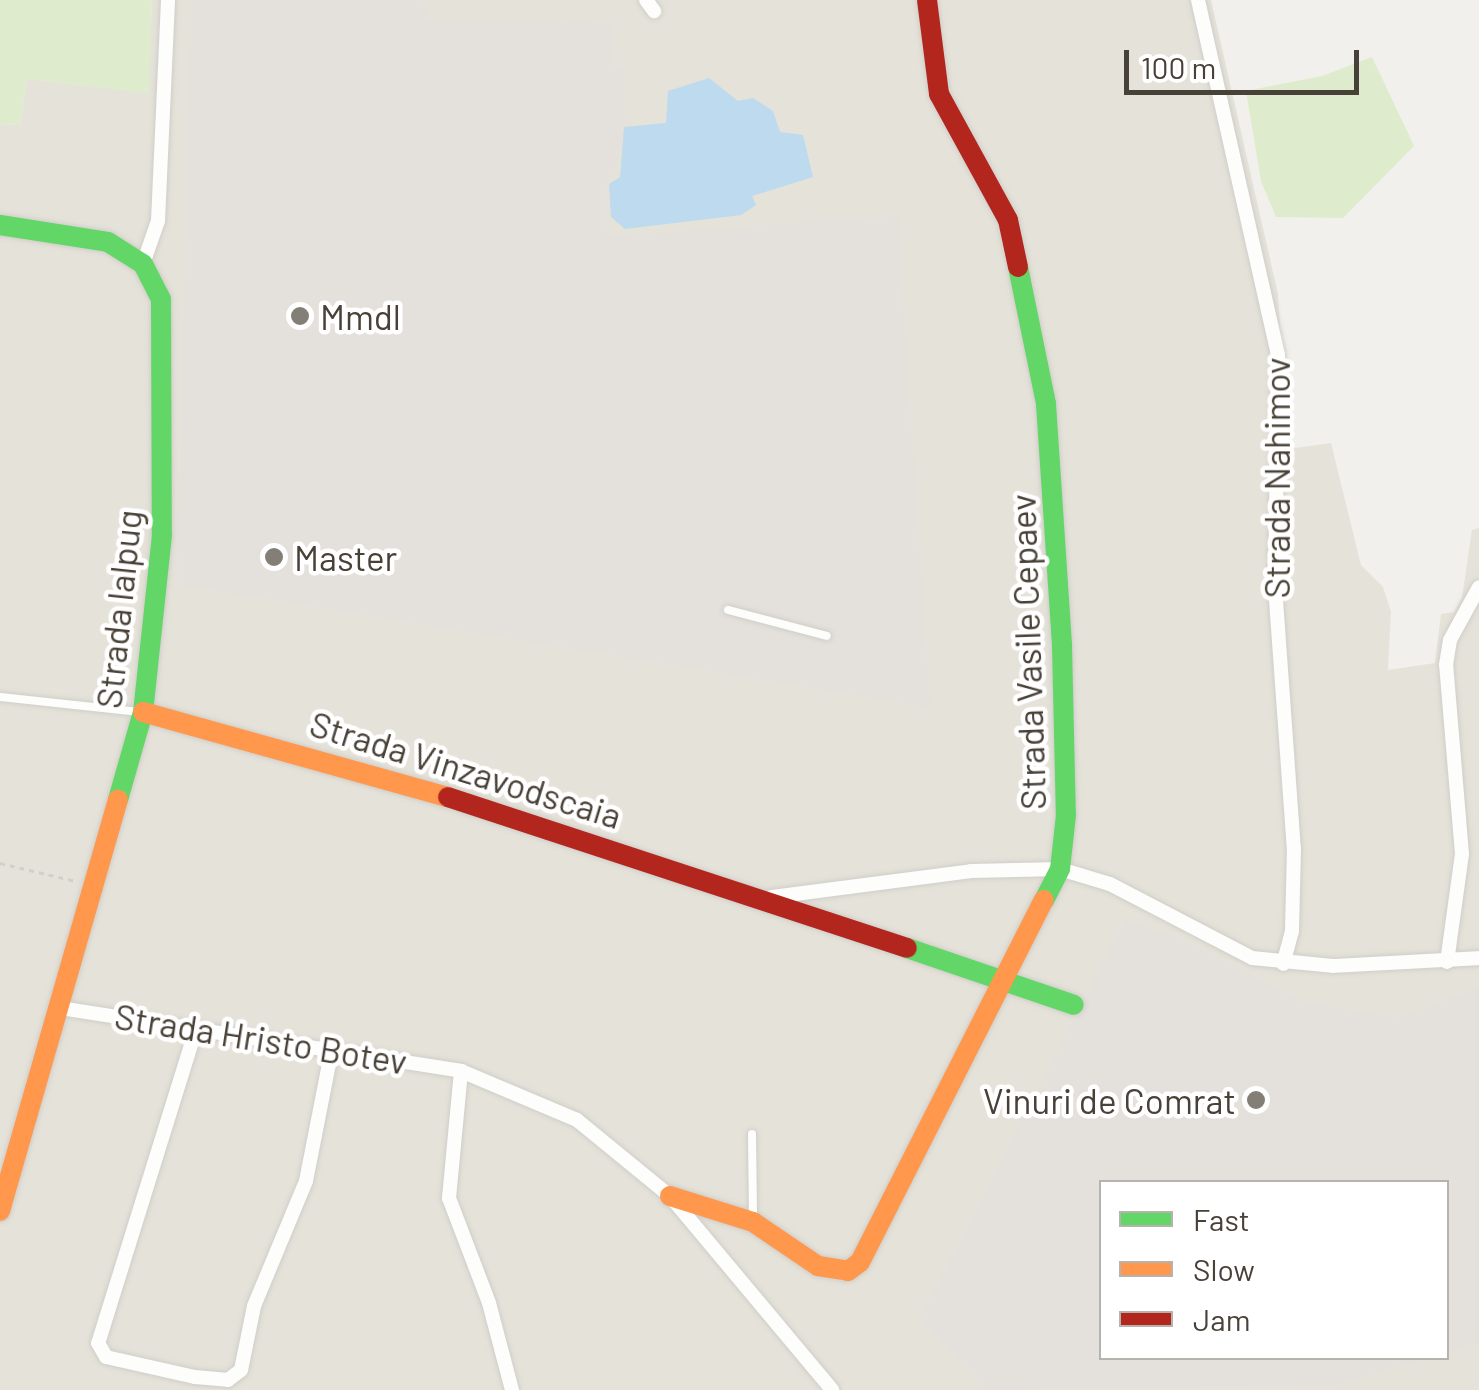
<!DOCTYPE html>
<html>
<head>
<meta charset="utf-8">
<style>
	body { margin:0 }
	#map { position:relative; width:1479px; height:1390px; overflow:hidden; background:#f1f0ec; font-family:Barlow,sans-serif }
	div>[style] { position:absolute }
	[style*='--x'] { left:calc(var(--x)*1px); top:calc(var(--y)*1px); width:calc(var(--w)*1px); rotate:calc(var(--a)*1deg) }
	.residential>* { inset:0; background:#e5e2d9 }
	.industrial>* { inset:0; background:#e4e0db }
	.green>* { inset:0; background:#deebcd }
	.water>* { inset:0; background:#bddaee }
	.path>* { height:2.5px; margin-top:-1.25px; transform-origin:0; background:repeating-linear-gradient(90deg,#d1d0cb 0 5px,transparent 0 10px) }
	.roads { filter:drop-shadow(0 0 2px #cfcec9) drop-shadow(0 0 2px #cfcec9) }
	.lane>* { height:8px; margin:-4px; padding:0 4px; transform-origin:4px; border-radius:4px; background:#fdfdfc }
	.street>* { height:14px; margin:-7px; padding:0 7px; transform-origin:7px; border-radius:7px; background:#fdfdfc }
	.fast>* { height:20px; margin:-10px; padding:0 10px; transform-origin:10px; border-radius:10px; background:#63d668 }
	.slow>* { height:20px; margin:-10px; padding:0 10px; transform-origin:10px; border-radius:10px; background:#ff974d }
	.jam>* { height:20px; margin:-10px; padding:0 10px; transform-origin:10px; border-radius:10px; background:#b3261e }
	.dots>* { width:28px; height:28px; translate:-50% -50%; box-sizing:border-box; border:5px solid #fff; border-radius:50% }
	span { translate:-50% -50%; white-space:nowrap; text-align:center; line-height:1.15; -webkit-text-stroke:9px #fff; paint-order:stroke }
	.poi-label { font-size:35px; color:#484137 }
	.left { translate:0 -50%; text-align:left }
	.right { translate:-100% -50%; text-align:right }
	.street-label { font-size:35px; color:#484137 }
	.legend { position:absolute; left:1099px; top:1180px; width:350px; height:180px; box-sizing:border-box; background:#fff; border:2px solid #b6b3af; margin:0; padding:12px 18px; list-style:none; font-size:30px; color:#484137 }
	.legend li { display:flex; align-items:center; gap:20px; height:50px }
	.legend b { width:50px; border:2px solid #b6b3af }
	.scale { position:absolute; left:1124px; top:50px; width:235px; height:45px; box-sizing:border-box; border:5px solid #484137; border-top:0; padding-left:12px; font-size:30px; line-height:35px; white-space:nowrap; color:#484137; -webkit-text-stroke:8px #fff; paint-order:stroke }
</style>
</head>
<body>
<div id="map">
	<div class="residential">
		<i style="clip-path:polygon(evenodd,152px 0,1211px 0,1278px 294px,1288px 449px,1331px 443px,1361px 565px,1383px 587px,1391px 612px,1388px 670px,1435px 663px,1441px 614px,1454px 612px,1462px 597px,1472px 530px,1479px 528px,1479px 1390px,0 1390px,0 124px,20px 125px,27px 79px,148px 93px,152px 0,1102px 1182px,1446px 1182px,1446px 1358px,1102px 1358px,1102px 1182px)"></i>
	</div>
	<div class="industrial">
		<i style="clip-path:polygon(192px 0,409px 0,425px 1px,426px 20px,612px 23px,609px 64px,625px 69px,625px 120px,616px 171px,607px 180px,607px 236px,897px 216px,930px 707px,177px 584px)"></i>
		<i style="clip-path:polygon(1125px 920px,1184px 940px,1302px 1002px,1397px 1018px,1479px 988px,1479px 1342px,1447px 1352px,1446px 1182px,1102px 1182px,1102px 1358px,1428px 1358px,1334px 1385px,986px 1390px,920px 1319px)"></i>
	</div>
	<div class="green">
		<i style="clip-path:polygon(0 0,152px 0,149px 94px,27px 79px,20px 125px,0 124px)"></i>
		<i style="clip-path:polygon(1372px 57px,1414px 146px,1343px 218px,1276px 217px,1261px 181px,1246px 91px,1322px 76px)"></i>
	</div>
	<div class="water">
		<i style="clip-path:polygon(709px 78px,738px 101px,753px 98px,773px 111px,780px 132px,803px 135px,813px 177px,752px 196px,756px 205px,741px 215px,625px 229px,611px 217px,609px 184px,620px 177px,624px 127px,666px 123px,668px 91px)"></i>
	</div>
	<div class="path">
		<i style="--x:0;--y:863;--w:78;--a:13.3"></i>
	</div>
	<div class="roads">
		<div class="lane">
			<i style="--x:728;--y:610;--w:102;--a:14.7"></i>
			<i style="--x:0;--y:697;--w:141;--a:6.1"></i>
			<i style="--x:752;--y:1134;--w:84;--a:89.3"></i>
		</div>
		<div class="street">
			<i style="--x:646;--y:0;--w:14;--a:54"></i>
			<i style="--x:1198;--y:0;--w:363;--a:77.3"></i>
			<i style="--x:1278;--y:354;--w:232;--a:90.7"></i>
			<i style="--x:1275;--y:586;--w:263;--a:85.9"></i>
			<i style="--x:1294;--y:848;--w:83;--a:91.4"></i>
			<i style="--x:1292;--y:931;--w:34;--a:105"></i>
			<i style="--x:143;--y:264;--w:46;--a:-70.8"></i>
			<i style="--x:158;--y:221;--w:221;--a:-87.4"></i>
			<i style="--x:772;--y:897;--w:201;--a:-7.4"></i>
			<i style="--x:971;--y:871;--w:89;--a:-1.3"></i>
			<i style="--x:1060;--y:869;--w:52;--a:16.7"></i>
			<i style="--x:1110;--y:884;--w:160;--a:27.5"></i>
			<i style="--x:1252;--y:958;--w:81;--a:5.6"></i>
			<i style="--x:1333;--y:966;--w:146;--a:-3.1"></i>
			<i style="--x:1447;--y:962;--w:109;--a:-82.1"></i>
			<i style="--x:1462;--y:854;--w:190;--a:-94.8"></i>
			<i style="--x:1446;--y:665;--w:25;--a:-81"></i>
			<i style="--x:1450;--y:640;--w:60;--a:-61.3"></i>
			<i style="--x:60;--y:1008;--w:406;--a:8.9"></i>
			<i style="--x:461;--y:1071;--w:126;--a:22.9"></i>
			<i style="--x:577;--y:1120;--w:120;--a:39.3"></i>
			<i style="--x:670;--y:1196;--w:253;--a:50.1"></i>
			<i style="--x:196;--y:1029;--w:329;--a:107.3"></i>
			<i style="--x:98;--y:1343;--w:16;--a:60"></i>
			<i style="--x:106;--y:1357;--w:91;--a:12.7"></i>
			<i style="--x:195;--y:1377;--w:33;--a:5"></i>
			<i style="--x:228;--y:1380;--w:16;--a:-38"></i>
			<i style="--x:241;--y:1370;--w:65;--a:-78.5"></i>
			<i style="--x:254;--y:1306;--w:135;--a:-67.4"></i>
			<i style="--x:306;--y:1181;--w:136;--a:-78.9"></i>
			<i style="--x:461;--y:1071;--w:128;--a:95.4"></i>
			<i style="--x:449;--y:1198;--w:112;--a:69.1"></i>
			<i style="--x:489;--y:1303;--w:90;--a:75.2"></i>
		</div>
		<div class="fast">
			<i style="--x:0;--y:225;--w:109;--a:8.9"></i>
			<i style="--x:108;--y:242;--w:41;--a:32.2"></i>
			<i style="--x:143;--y:264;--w:39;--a:63"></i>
			<i style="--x:161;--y:299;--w:236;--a:89.8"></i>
			<i style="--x:162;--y:535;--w:178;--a:96.1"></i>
			<i style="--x:143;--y:712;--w:91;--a:105.9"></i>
			<i style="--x:1018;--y:267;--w:140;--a:78.4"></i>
			<i style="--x:1046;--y:404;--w:242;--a:86.2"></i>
			<i style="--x:1062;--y:645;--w:170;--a:88.7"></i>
			<i style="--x:1066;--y:815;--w:54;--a:96.3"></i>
			<i style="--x:1060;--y:869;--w:35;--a:117"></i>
			<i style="--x:907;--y:948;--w:176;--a:18.8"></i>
		</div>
		<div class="slow">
			<i style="--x:143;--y:712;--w:317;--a:15.6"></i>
			<i style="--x:670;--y:1196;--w:87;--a:17.4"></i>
			<i style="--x:753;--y:1222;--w:78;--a:34.1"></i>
			<i style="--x:818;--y:1266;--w:30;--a:9"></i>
			<i style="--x:848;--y:1271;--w:15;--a:-37"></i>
			<i style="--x:860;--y:1262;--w:406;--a:-63.1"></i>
			<i style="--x:0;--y:1211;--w:428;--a:-74"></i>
		</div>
		<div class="jam">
			<i style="--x:927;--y:0;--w:95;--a:82.7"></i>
			<i style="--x:939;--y:94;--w:144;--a:61.3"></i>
			<i style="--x:1008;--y:220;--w:48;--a:78"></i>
			<i style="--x:448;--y:797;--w:483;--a:18.2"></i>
		</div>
	</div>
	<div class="dots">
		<i style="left:300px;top:316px;background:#837e76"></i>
		<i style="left:274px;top:557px;background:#837e76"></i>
		<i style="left:1256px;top:1100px;background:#837e76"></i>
	</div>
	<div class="poi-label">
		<span class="left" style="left:320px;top:316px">Mmdl</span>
		<span class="left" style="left:294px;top:557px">Master</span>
		<span class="right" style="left:1236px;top:1100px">Vinuri de Comrat</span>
	</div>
	<div class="street-label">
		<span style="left:1276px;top:478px;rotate:-90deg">Strada Nahimov</span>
		<span style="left:118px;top:609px;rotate:-84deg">Strada Ialpug</span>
		<span style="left:1027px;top:652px;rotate:-92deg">Strada Vasile Cepaev</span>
		<span style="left:466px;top:769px;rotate:17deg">Strada Vinzavodscaia</span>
		<span style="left:261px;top:1038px;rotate:9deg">Strada Hristo Botev</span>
	</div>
	<ul class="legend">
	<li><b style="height:12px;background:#63d668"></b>Fast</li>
	<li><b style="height:12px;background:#ff974d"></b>Slow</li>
	<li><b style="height:12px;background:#b3261e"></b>Jam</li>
	</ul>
	<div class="scale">100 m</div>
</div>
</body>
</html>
